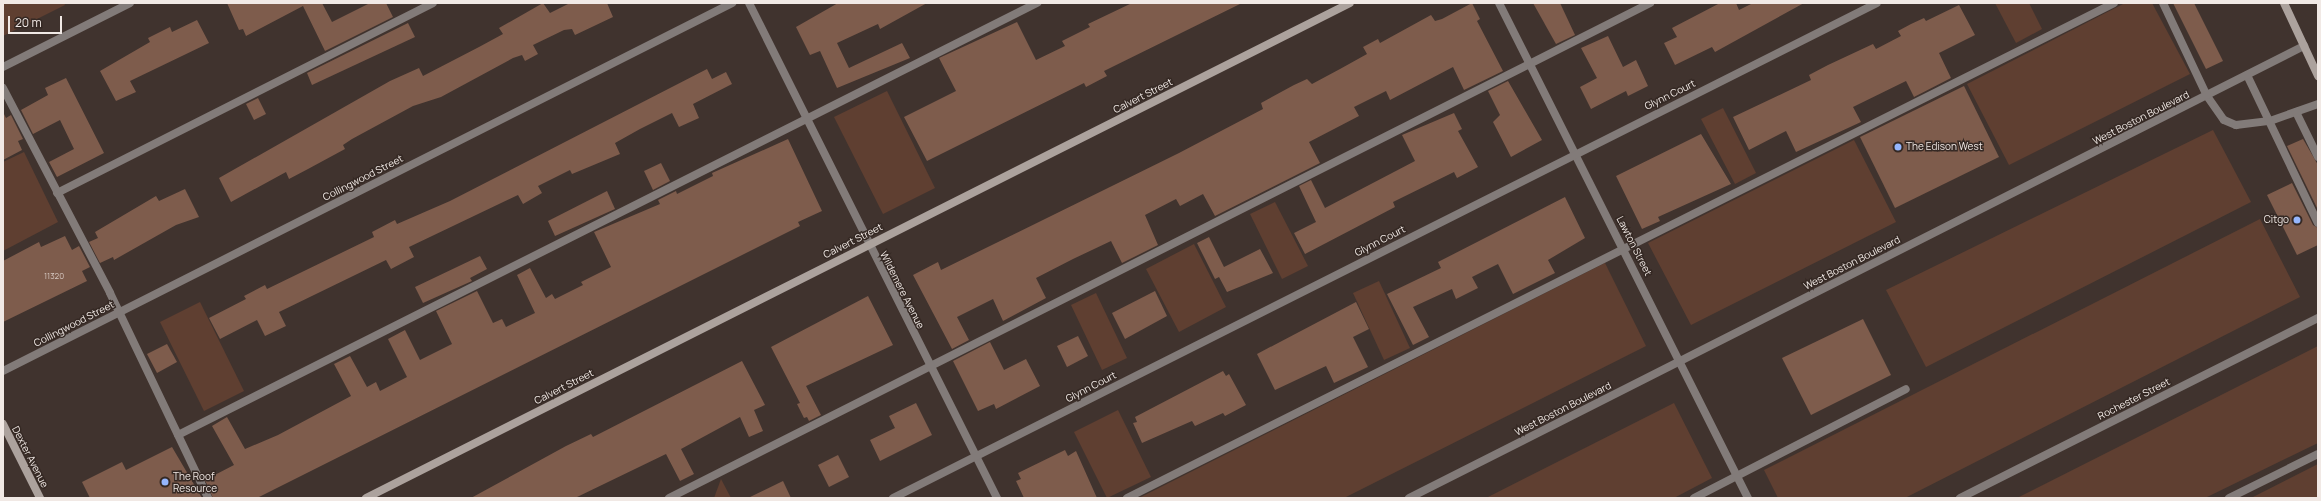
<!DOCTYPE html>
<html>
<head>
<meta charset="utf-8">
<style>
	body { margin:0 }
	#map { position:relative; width:2321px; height:501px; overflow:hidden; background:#40332e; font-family:Manrope,sans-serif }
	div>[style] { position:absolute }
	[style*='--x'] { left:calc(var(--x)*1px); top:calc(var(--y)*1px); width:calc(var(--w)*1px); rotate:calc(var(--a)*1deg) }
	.green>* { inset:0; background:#5f3f31 }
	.building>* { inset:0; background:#7e5c4c }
	.lane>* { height:8px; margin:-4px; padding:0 4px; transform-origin:4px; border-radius:4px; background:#827b79 }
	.street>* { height:8px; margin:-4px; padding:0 4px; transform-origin:4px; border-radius:4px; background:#827b79 }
	.secondary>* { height:8px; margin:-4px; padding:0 4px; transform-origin:4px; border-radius:4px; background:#aca29d }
	.dots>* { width:11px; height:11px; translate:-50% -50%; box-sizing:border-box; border:2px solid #352924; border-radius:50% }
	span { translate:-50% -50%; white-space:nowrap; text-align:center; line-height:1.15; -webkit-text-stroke:3px #352924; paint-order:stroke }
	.number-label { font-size:8px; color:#d4c6bf }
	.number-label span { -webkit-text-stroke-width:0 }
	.street-label { font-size:10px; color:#f1e9e5 }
	.poi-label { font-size:10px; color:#f1e9e5 }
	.left { translate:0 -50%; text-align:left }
	.right { translate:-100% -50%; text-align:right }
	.frame { position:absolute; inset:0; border:4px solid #f1e9e5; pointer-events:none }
	.scale { position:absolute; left:8px; top:16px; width:54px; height:18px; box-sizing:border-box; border:2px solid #f1e9e5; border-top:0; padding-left:5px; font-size:12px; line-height:14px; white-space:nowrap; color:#f1e9e5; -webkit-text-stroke:3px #352924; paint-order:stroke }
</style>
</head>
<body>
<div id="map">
	<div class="green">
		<i style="clip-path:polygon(3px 3px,64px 3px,65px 5px,3px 36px)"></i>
		<i style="clip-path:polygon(1995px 3px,2029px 3px,2042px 29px,2016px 43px)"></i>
		<i style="clip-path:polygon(2125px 3px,2152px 3px,2190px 74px,2009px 165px,1967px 84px)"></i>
		<i style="clip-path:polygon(887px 91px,935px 188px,883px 214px,834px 117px)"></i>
		<i style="clip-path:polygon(1723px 108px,1756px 173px,1735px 184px,1701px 119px)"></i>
		<i style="clip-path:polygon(2213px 130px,2251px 202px,1926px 367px,1886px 290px)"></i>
		<i style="clip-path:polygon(1854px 140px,1896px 222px,1691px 325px,1648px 243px)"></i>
		<i style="clip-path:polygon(24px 152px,58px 222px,3px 251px,3px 162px)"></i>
		<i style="clip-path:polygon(1275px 202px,1308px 266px,1282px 279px,1250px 214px)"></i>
		<i style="clip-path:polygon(2260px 219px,2300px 297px,1905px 498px,1778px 498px,1764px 470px)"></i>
		<i style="clip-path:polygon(1194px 244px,1226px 307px,1179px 332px,1146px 269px)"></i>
		<i style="clip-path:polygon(1605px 263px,1646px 346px,1344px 498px,1139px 498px)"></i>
		<i style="clip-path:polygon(1379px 281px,1410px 348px,1384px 360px,1353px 293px)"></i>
		<i style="clip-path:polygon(1096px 293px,1127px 358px,1102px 370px,1071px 305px)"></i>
		<i style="clip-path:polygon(200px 302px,244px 391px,204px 411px,160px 322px)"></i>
		<i style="clip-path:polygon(2318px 346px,2318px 443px,2205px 498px,2017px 498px)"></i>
		<i style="clip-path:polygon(1674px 403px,1712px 478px,1674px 498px,1486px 498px)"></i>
		<i style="clip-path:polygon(1118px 410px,1151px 477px,1107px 498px,1074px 432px)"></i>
		<i style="clip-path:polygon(2318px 464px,2318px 498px,2251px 498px)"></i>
		<i style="clip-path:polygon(721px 479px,731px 498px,714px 498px)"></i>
	</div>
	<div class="building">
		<i style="clip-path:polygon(227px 3px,322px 3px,332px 22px,370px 3px,386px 3px,393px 17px,325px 51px,303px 6px,246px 36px,243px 29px,239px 30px)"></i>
		<i style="clip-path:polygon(543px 3px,550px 13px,570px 3px,607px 3px,613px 17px,575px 35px,572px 29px,564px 30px,533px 45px,538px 54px,525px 61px,522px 55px,513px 58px,441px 97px,413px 106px,352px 139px,343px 145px,345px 149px,308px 169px,289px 179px,286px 172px,231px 202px,219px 178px,390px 81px,419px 68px,423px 76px,479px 47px,503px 34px,499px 28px)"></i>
		<i style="clip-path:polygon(838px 3px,927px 3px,880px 29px,878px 24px,837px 43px,849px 68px,902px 43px,910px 58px,837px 88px,820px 51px,810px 55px,796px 27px)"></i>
		<i style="clip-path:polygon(1132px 3px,1242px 3px,1104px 71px,1107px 76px,1086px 87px,1084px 83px,927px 161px,904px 117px,956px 91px,939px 58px,1017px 22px,1036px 60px,1065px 46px,1062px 41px,1090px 27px,1088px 24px)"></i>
		<i style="clip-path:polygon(1472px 3px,1480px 19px,1477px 21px,1503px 71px,1464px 90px,1453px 67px,1390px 100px,1386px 91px,1354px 107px,1359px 116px,1309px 142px,1320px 163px,1215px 216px,1203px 194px,1180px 206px,1176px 199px,1145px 215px,1158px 245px,1122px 263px,1111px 241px,1073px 259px,1036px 278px,1046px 298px,1018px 313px,1003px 321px,993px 299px,957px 317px,969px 340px,952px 349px,913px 275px,938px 262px,941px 270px,1179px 153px,1263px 109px,1261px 103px,1294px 85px,1307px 79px,1312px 84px,1340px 69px,1367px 54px,1363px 47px,1378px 39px,1380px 43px,1431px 15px,1435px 21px,1442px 19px)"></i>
		<i style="clip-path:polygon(1533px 3px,1560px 3px,1575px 35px,1556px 44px)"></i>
		<i style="clip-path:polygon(1720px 3px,1736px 3px,1739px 10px,1753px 3px,1804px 3px,1715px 52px,1712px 47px,1675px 65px,1664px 43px,1677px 37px,1672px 28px)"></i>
		<i style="clip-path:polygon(2173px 3px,2194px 3px,2223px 61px,2206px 69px)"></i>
		<i style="clip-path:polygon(1959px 5px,1975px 35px,1939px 53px,1951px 78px,1914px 97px,1906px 81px,1853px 107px,1861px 122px,1796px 152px,1786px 131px,1749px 150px,1733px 117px,1811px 80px,1809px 75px,1828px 65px,1873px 44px,1876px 49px,1901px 36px,1898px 31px,1911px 24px,1924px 18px,1926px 21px)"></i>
		<i style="clip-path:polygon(197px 20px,209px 43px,130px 81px,136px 92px,116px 101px,100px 71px,150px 42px,148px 38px,170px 27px,172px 32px)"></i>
		<i style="clip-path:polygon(408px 23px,415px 37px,312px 85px,307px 73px)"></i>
		<i style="clip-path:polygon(1608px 36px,1623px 67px,1636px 60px,1648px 86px,1628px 96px,1626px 91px,1591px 109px,1580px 87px,1597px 78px,1581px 48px)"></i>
		<i style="clip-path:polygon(707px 69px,712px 79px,726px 72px,732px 84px,693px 104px,699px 118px,679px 127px,672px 113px,640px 129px,615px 143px,620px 154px,572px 174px,570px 170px,538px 186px,542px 193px,523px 204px,518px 195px,409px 247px,414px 257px,391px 269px,386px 260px,279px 312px,286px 326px,265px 336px,257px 320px,220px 339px,209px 318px,246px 299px,244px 296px,265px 285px,267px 289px,374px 237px,372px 232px,395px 220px,397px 224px,450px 201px)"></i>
		<i style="clip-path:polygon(66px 78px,104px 153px,57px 177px,49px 162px,74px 149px,60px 120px,33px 134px,21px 110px,48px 95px,45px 88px)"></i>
		<i style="clip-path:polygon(1508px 81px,1542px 140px,1511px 157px,1493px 122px,1500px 115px,1488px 91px)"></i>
		<i style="clip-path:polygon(1964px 86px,1999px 157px,1895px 208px,1860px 137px)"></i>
		<i style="clip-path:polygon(258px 98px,266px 114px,254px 120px,246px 104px)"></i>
		<i style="clip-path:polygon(3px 112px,6px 118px,11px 115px,23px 139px,18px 141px,22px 150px,3px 160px)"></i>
		<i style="clip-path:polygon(1454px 113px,1462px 129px,1458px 131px,1478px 167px,1457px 178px,1454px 172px,1393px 202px,1395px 207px,1305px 254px,1294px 233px,1316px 222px,1299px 186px,1311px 180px,1325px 208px,1415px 161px,1402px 135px)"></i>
		<i style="clip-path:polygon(1701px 134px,1731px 184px,1658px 217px,1660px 221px,1642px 229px,1616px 176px)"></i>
		<i style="clip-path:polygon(788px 139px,822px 211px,798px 222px,800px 226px,257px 498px,213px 498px,205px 480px,234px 465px,212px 426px,227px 417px,245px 449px,278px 435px,351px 396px,334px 364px,350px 356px,367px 387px,376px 382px,380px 391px,407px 377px,388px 339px,405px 330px,420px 360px,452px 344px,436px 311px,477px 291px,493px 323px,502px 319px,506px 327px,535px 313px,517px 275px,530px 268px,546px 298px,552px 294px,555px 299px,583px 285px,581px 282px,611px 267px,594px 232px,660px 204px,658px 200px,676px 191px,677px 194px,713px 176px,712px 173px)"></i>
		<i style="clip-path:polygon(2303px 139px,2318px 165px,2318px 210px,2287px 146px)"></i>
		<i style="clip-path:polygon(661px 163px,670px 181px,653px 190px,644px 171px)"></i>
		<i style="clip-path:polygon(2292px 183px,2313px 225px,2318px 228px,2318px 245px,2297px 255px,2267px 195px)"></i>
		<i style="clip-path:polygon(185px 189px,199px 217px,176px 225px,114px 260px,113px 257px,100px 263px,89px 242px,98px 238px,95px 232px,156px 196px,159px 201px)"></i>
		<i style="clip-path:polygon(607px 191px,615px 209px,555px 236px,548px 221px)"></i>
		<i style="clip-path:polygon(1565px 197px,1585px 238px,1548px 260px,1555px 273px,1513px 294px,1498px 264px,1472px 277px,1478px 288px,1456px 299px,1452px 289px,1413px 307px,1429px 337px,1413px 345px,1387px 294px,1441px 268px,1438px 262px)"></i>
		<i style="clip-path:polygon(65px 236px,72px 250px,79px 246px,90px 267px,82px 271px,87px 281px,3px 322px,3px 261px,39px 242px,41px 247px)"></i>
		<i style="clip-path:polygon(1209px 237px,1224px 267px,1260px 249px,1273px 273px,1227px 292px,1219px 277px,1215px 279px,1197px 243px)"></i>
		<i style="clip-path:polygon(480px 256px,487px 269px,470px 278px,472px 281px,423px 303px,415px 287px)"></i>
		<i style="clip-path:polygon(1155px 291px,1167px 316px,1125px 339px,1112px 313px)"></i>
		<i style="clip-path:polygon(868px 296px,893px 345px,806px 386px,821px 415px,809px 421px,807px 417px,804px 418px,797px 404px,800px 403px,771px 347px)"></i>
		<i style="clip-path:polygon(1356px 302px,1369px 329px,1353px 337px,1368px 367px,1334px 383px,1326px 366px,1275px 390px,1257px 354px)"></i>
		<i style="clip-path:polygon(1863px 319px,1891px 375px,1811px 415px,1782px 358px)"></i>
		<i style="clip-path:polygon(1078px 336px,1088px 356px,1067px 367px,1057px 346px)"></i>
		<i style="clip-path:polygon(990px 342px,1004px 370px,1026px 359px,1040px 386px,996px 409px,994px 404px,978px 411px,953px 361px)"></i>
		<i style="clip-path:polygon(167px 344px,177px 362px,157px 373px,147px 354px)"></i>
		<i style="clip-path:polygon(742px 361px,765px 405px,754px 410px,763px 431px,749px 437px,740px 417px,681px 449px,694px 474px,680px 481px,666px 454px,575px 498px,471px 498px,566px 446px,591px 434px,593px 437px)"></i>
		<i style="clip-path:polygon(1223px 371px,1226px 376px,1229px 374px,1246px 405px,1225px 416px,1223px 413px,1195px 426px,1192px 421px,1142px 443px,1133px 423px,1137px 422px,1135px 417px)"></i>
		<i style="clip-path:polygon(916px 403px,932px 435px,880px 461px,870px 440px,895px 428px,889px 416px)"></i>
		<i style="clip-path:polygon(172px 447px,202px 498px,90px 498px,82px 482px,122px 462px,126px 470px)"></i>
		<i style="clip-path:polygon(1065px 450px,1068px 456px,1076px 451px,1097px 498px,1024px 498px,1016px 481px,1021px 479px,1018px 473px)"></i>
		<i style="clip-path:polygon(838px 455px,849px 477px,829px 487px,818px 465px)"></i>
		<i style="clip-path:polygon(783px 481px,791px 498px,748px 498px)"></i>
	</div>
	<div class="lane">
		<i style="--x:2163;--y:3;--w:103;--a:64.7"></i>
		<i style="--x:2207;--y:96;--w:29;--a:55"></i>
		<i style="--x:2224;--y:120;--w:13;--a:23"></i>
		<i style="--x:2236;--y:125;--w:34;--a:-7"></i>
		<i style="--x:2270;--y:121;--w:51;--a:-19.5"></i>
		<i style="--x:2247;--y:75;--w:164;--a:64.4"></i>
		<i style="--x:3;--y:88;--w:231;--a:62.4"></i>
		<i style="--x:110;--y:293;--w:227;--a:64.4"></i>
		<i style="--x:2296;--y:112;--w:50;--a:63.9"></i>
		<i style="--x:57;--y:193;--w:421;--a:-26.8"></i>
		<i style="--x:178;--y:435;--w:962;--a:-26.7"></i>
		<i style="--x:669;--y:498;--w:1099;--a:-26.77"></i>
		<i style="--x:1127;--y:498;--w:1104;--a:-26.63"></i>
		<i style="--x:1694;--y:498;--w:238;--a:-27.2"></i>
		<i style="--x:2229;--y:498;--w:99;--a:-26.3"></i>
	</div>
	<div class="street">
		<i style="--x:749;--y:3;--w:554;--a:63.39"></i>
		<i style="--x:1499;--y:3;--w:554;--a:63.3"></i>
		<i style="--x:3;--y:67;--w:142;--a:-26.7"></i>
		<i style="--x:3;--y:371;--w:817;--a:-26.78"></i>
		<i style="--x:893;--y:498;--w:1101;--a:-26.7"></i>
		<i style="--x:1409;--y:498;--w:1003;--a:-26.8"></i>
		<i style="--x:1960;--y:498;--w:401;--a:-26.7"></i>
	</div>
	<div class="secondary">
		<i style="--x:2284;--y:3;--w:81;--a:65"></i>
		<i style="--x:3;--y:424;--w:83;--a:63.4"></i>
		<i style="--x:366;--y:498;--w:1101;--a:-26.7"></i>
	</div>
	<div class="dots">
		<i style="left:1898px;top:147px;background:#95b6fd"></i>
		<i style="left:2297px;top:220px;background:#95b6fd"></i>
		<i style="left:165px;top:482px;background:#95b6fd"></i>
	</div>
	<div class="number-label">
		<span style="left:54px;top:276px">11320</span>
	</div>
	<div class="street-label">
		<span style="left:1670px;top:95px;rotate:-26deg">Glynn Court</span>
		<span style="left:1143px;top:96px;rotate:-27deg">Calvert Street</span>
		<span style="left:2141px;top:118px;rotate:-27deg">West Boston Boulevard</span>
		<span style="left:363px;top:178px;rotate:-27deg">Collingwood Street</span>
		<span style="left:853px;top:241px;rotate:-27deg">Calvert Street</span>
		<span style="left:1380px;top:241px;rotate:-27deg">Glynn Court</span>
		<span style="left:1634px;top:246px;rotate:63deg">Lawton Street</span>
		<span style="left:1852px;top:263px;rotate:-27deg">West Boston Boulevard</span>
		<span style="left:902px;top:290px;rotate:63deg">Wildemere Avenue</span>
		<span style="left:74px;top:324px;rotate:-27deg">Collingwood Street</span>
		<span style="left:564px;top:387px;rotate:-27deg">Calvert Street</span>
		<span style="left:1091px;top:387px;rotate:-27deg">Glynn Court</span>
		<span style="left:2134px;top:399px;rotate:-27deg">Rochester Street</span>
		<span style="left:1563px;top:409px;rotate:-27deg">West Boston Boulevard</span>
		<span style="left:30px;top:457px;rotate:63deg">Dexter Avenue</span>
	</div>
	<div class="poi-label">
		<span class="left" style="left:1906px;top:147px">The Edison West</span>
		<span class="right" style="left:2289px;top:220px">Citgo</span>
		<span class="left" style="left:173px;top:482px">The Roof<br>Resource</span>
	</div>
	<div class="frame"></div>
	<div class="scale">20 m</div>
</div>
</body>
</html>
